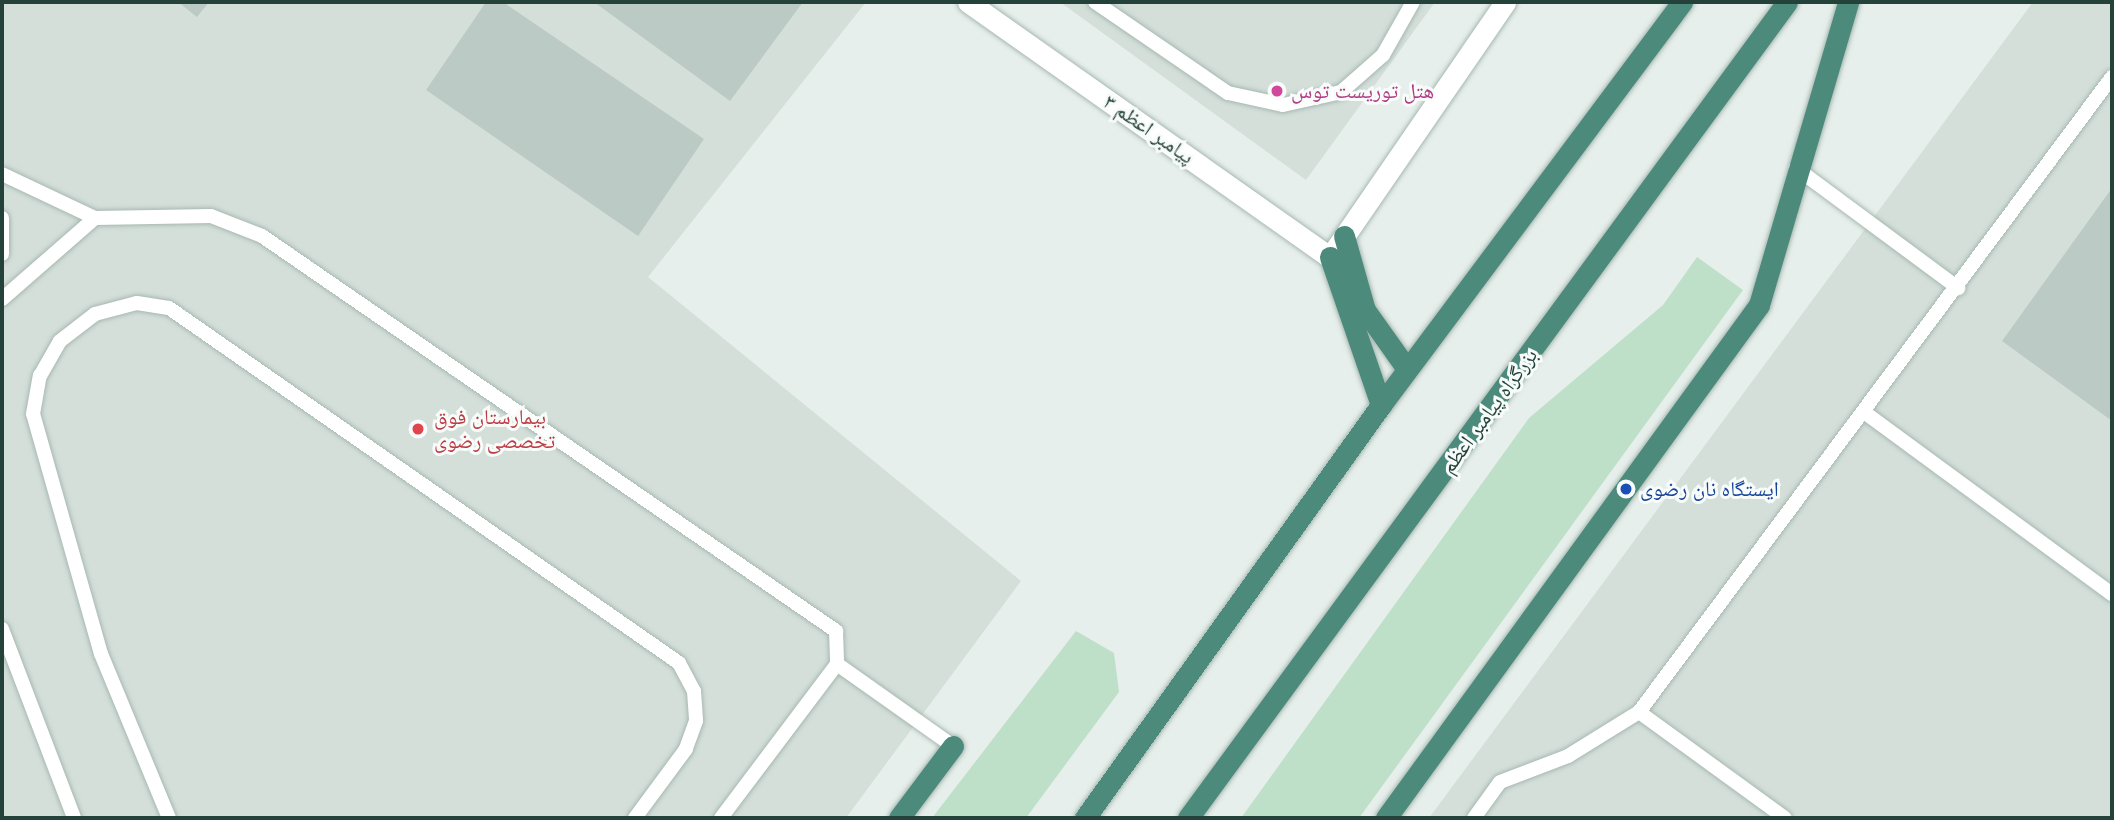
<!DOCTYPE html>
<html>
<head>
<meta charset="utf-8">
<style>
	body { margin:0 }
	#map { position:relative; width:2114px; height:820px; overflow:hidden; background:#e6efeb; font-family:"Space Grotesk","Noto Naskh Arabic",sans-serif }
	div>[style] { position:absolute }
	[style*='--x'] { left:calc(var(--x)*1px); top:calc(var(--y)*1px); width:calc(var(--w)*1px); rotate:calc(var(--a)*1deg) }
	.built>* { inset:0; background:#d4dfda }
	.green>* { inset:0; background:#bfe0c8 }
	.building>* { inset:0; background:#bbcac4 }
	.roads { filter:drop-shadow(0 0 2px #a8b8b2) drop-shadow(0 0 2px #a8b8b2) }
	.service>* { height:14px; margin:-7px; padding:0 7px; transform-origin:7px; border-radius:7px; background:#fff }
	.minor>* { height:21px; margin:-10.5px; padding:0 10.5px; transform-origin:10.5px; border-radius:10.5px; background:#fff }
	.trunk>* { height:21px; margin:-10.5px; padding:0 10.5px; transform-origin:10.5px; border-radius:10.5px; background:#4c8a7c }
	.dots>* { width:19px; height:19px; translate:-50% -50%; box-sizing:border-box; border:4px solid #f7fbf9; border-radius:50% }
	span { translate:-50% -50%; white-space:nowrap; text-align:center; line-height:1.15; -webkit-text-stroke:6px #f7fbf9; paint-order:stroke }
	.hotel-label { font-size:21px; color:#b23c85 }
	.left { translate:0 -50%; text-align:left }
	.street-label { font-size:21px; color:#24423a }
	.health-label { font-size:21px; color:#be3a42 }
	.transit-label { font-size:21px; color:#164399 }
	.frame { position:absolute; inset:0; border:4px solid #24423a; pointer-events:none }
</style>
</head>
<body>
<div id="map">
	<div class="built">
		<i style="clip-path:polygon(2px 2px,866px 2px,648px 277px,1021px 581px,846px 818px,2px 818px)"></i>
		<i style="clip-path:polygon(1060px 2px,1435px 2px,1306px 180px)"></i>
		<i style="clip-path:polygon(2033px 2px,2112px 2px,2112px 818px,1429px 818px)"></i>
	</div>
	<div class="green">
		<i style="clip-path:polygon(1697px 257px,1743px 290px,1359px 818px,1241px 818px,1529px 418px,1663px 305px)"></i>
		<i style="clip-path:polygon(1076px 631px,1114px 653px,1119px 692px,1026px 818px,932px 818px)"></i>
	</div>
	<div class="building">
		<i style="clip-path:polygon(178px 2px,209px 2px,197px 17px)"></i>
		<i style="clip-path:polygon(486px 2px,503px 2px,704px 139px,638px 236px,426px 90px)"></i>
		<i style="clip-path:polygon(594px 2px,803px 2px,730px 101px)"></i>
		<i style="clip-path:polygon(2112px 188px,2112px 421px,2002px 341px)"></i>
	</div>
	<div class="roads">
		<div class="service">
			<i style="--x:1095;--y:2;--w:161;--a:34.4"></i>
			<i style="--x:1228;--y:93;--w:56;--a:12.3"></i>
			<i style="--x:1283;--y:105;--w:59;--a:-12.6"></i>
			<i style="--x:1341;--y:92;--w:56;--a:-41.4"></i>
			<i style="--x:1383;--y:55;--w:61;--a:-60.5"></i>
			<i style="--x:1796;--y:168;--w:202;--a:36.5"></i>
			<i style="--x:2;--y:174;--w:103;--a:25.3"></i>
			<i style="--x:95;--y:218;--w:123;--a:138.9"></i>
			<i style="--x:2;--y:218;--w:36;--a:90"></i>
			<i style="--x:95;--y:218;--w:116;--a:-1"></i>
			<i style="--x:211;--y:216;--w:55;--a:21.4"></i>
			<i style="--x:262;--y:236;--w:697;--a:34.53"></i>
			<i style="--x:836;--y:631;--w:33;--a:88"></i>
			<i style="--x:837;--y:664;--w:193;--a:127"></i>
			<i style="--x:1864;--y:412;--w:308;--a:36.3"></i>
			<i style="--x:2;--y:629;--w:202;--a:69.1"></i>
			<i style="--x:837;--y:664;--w:142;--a:35.3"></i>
			<i style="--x:1639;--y:712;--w:180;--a:36"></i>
			<i style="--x:169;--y:818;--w:178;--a:-112.5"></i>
			<i style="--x:101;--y:654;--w:249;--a:-105.8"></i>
			<i style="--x:33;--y:414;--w:39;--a:-80"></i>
			<i style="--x:40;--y:376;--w:40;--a:-60.3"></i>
			<i style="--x:60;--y:341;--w:44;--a:-37.6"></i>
			<i style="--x:95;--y:314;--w:43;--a:-14.7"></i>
			<i style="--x:137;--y:303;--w:32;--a:9"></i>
			<i style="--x:169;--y:308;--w:621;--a:34.84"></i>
			<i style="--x:679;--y:663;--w:32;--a:62"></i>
			<i style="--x:694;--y:691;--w:30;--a:86"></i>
			<i style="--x:696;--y:721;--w:30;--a:110"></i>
			<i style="--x:686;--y:749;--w:86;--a:126.5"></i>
			<i style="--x:1474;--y:818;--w:44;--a:-54.2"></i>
			<i style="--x:1500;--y:782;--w:73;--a:-20.9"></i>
			<i style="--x:1568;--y:756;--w:84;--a:-31.8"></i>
			<i style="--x:1639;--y:712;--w:792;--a:-53.32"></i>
		</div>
		<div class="minor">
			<i style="--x:968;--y:2;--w:443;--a:35.2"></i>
			<i style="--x:1330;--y:257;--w:309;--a:-55.5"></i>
		</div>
		<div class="trunk">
			<i style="--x:1344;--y:236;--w:77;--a:74.2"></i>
			<i style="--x:1365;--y:310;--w:72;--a:54.6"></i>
			<i style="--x:1330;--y:257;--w:157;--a:71"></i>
			<i style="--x:899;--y:818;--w:90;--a:-53.1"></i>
			<i style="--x:1085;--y:818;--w:508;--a:-54.37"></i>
			<i style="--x:1381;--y:405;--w:503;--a:-53.24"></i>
			<i style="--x:1188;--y:818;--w:1012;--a:-53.72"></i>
			<i style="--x:1386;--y:818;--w:634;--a:-53.98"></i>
			<i style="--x:1759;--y:305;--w:316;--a:-73.6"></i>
		</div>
	</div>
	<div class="dots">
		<i style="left:1277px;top:91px;background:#d1479c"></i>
		<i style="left:418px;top:429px;background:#e0444e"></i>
		<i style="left:1626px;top:489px;background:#1a4fb4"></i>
	</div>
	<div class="hotel-label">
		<span class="left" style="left:1291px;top:91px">هتل توریست توس</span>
	</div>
	<div class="street-label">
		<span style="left:1149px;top:129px;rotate:35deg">پیامبر اعظم ۳</span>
		<span style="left:1489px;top:411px;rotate:-54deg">بزرگراه پیامبر اعظم</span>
	</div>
	<div class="health-label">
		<span class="left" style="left:434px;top:429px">بیمارستان فوق<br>تخصصی رضوی</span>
	</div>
	<div class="transit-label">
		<span class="left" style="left:1640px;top:489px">ایستگاه نان رضوی</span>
	</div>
	<div class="frame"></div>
</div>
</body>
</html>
